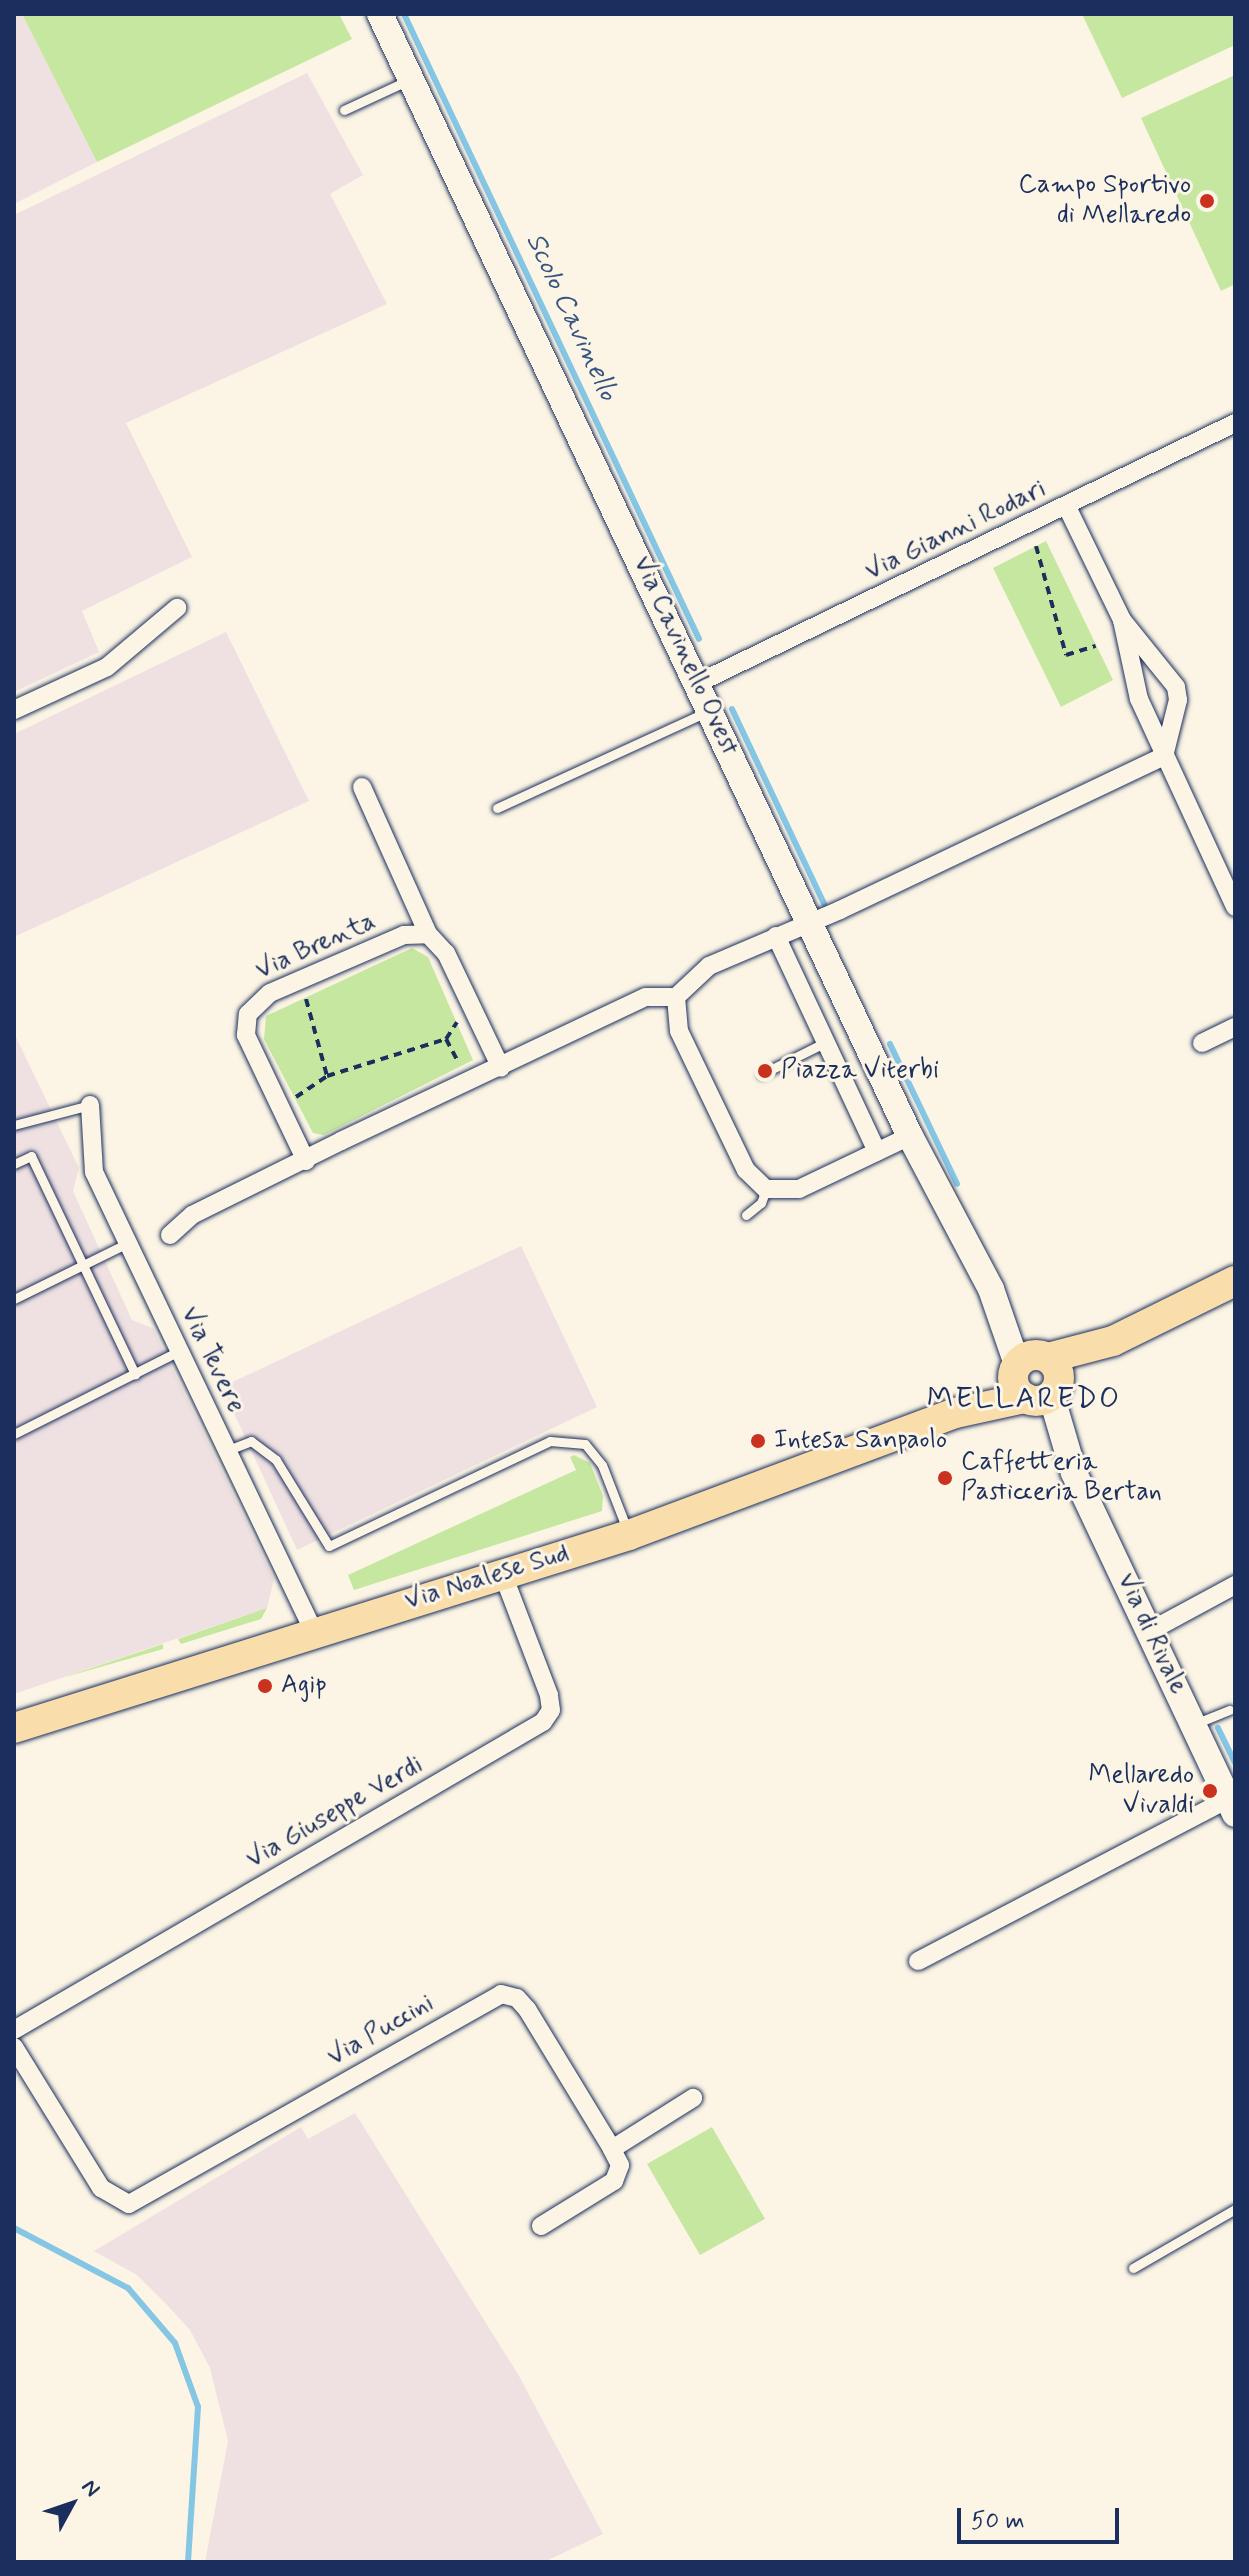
<!DOCTYPE html>
<html>
<head>
<meta charset="utf-8">
<style>
	body { margin:0 }
	#map { position:relative; width:1249px; height:2576px; overflow:hidden; background:#fcf5e5; font-family:Mynerve,sans-serif }
	div>[style] { position:absolute }
	[style*='--x'] { left:calc(var(--x)*1px); top:calc(var(--y)*1px); width:calc(var(--w)*1px); rotate:calc(var(--a)*1deg) }
	.built>* { inset:0; background:#efe1e2 }
	.green>* { inset:0; background:#c6e79f }
	.stream>* { height:6px; margin:-3px; padding:0 3px; transform-origin:3px; border-radius:3px; background:#85c6e5 }
	.path>* { height:4px; margin-top:-2px; transform-origin:0; background:repeating-linear-gradient(90deg,#1b2f5e 0 8px,transparent 0 14px) }
	.roads { filter:drop-shadow(0 0 2px #1b2f5e) drop-shadow(0 0 2px #1b2f5e) }
	.lane>* { height:9px; margin:-4.5px; padding:0 4.5px; transform-origin:4.5px; border-radius:4.5px; background:#fcf5e5 }
	.street>* { height:18px; margin:-9px; padding:0 9px; transform-origin:9px; border-radius:9px; background:#fcf5e5 }
	.secondary>* { height:26px; margin:-13px; padding:0 13px; transform-origin:13px; border-radius:13px; background:#fcf5e5 }
	.primary>* { height:30px; margin:-15px; padding:0 15px; transform-origin:15px; border-radius:15px; background:#f9deab }
	.primary>.ring { margin:-15px; padding:0; box-sizing:content-box; background:none; border:30px solid #f9deab; border-radius:50% }
	.dots>* { width:22px; height:22px; translate:-50% -50%; box-sizing:border-box; border:4px solid #fcf5e5; border-radius:50% }
	span { translate:-50% -50%; white-space:nowrap; text-align:center; line-height:1.15; -webkit-text-stroke:6px #fcf5e5; paint-order:stroke }
	.poi-label { font-size:26px; color:#1b2f5e }
	.right { translate:-100% -50%; text-align:right }
	.left { translate:0 -50%; text-align:left }
	.street-label { font-size:26px; color:#1b2f5e }
	.water-label { font-size:28px; color:#365580; font-style:italic }
	.quarter-label { font-size:30px; color:#1b2f5e; letter-spacing:2px }
	.frame { position:absolute; inset:0; border:16px solid #1b2f5e; pointer-events:none }
	.north { position:absolute; left:32px; top:2464px; width:80px; height:80px; -webkit-text-stroke:6px #fcf5e5; paint-order:stroke; rotate:50deg; font-size:22px; font-weight:700; line-height:32px; text-align:center; color:#1b2f5e }
	.north::after { content:''; display:block; margin:auto; width:28px; height:36px; background:#1b2f5e; clip-path:polygon(50% 0,100% 100%,50% 72%,0 100%) }
	.scale { position:absolute; left:957px; top:2508px; width:162px; height:36px; box-sizing:border-box; border:4px solid #1b2f5e; border-top:0; padding-left:10px; font-size:24px; line-height:28px; white-space:nowrap; color:#1b2f5e; -webkit-text-stroke:6px #fcf5e5; paint-order:stroke }
</style>
</head>
<body>
<div id="map">
	<div class="built">
		<i style="clip-path:polygon(14px 14px,22px 14px,97px 162px,14px 204px)"></i>
		<i style="clip-path:polygon(307px 73px,363px 175px,330px 194px,387px 304px,126px 423px,192px 557px,82px 611px,99px 652px,14px 692px,14px 215px)"></i>
		<i style="clip-path:polygon(226px 632px,309px 801px,14px 937px,14px 734px)"></i>
		<i style="clip-path:polygon(14px 1033px,79px 1168px,73px 1191px,132px 1320px,153px 1328px,274px 1579px,267px 1608px,14px 1694px)"></i>
		<i style="clip-path:polygon(521px 1246px,597px 1407px,297px 1550px,222px 1387px)"></i>
		<i style="clip-path:polygon(355px 2113px,519px 2376px,603px 2534px,544px 2562px,205px 2562px,228px 2441px,210px 2368px,190px 2330px,168px 2306px,137px 2275px,94px 2251px,301px 2127px,308px 2139px)"></i>
	</div>
	<div class="green">
		<i style="clip-path:polygon(22px 14px,339px 14px,352px 39px,97px 162px)"></i>
		<i style="clip-path:polygon(1082px 14px,1235px 14px,1235px 45px,1122px 98px)"></i>
		<i style="clip-path:polygon(1235px 75px,1235px 284px,1221px 291px,1141px 118px)"></i>
		<i style="clip-path:polygon(1046px 541px,1113px 680px,1061px 707px,993px 568px)"></i>
		<i style="clip-path:polygon(412px 948px,428px 957px,473px 1060px,324px 1135px,313px 1133px,264px 1039px,266px 1016px)"></i>
		<i style="clip-path:polygon(574px 1455px,590px 1463px,603px 1496px,602px 1511px,354px 1590px,348px 1575px,576px 1470px,570px 1457px)"></i>
		<i style="clip-path:polygon(267px 1608px,261px 1619px,181px 1644px,178px 1639px)"></i>
		<i style="clip-path:polygon(163px 1644px,163px 1649px,62px 1678px)"></i>
		<i style="clip-path:polygon(712px 2127px,765px 2219px,700px 2255px,647px 2164px)"></i>
	</div>
	<div class="stream">
		<i style="--x:404;--y:14;--w:691;--a:64.73"></i>
		<i style="--x:732;--y:709;--w:216;--a:64.7"></i>
		<i style="--x:890;--y:1044;--w:155;--a:64.4"></i>
		<i style="--x:1218;--y:1728;--w:39;--a:64"></i>
		<i style="--x:14;--y:2228;--w:129;--a:27.8"></i>
		<i style="--x:128;--y:2288;--w:72;--a:49.5"></i>
		<i style="--x:175;--y:2343;--w:68;--a:70.2"></i>
		<i style="--x:198;--y:2407;--w:155;--a:93.7"></i>
	</div>
	<div class="path">
		<i style="--x:1036;--y:546;--w:113;--a:74.6"></i>
		<i style="--x:1066;--y:655;--w:31;--a:-17"></i>
		<i style="--x:306;--y:999;--w:80;--a:74.7"></i>
		<i style="--x:327;--y:1076;--w:125;--a:-17.3"></i>
		<i style="--x:446;--y:1039;--w:27;--a:62"></i>
		<i style="--x:446;--y:1039;--w:20;--a:-57"></i>
		<i style="--x:296;--y:1097;--w:37;--a:-34"></i>
	</div>
	<div class="roads">
		<div class="lane">
			<i style="--x:344;--y:110;--w:72;--a:-24.8"></i>
			<i style="--x:497;--y:808;--w:231;--a:-24.6"></i>
			<i style="--x:762;--y:1074;--w:69;--a:-26.6"></i>
			<i style="--x:14;--y:1125;--w:79;--a:-14.7"></i>
			<i style="--x:14;--y:1164;--w:19;--a:-25"></i>
			<i style="--x:31;--y:1156;--w:242;--a:64.5"></i>
			<i style="--x:746;--y:1215;--w:19;--a:-39"></i>
			<i style="--x:761;--y:1203;--w:15;--a:-70"></i>
			<i style="--x:14;--y:1299;--w:125;--a:-26.2"></i>
			<i style="--x:14;--y:1434;--w:185;--a:-26.7"></i>
			<i style="--x:228;--y:1450;--w:25;--a:-21"></i>
			<i style="--x:251;--y:1441;--w:31;--a:37"></i>
			<i style="--x:276;--y:1460;--w:101;--a:58.4"></i>
			<i style="--x:329;--y:1546;--w:245;--a:-25.4"></i>
			<i style="--x:550;--y:1441;--w:35;--a:5"></i>
			<i style="--x:585;--y:1444;--w:27;--a:51"></i>
			<i style="--x:602;--y:1465;--w:72;--a:68.8"></i>
			<i style="--x:1197;--y:1723;--w:35;--a:-22"></i>
			<i style="--x:1133;--y:2268;--w:118;--a:-30"></i>
		</div>
		<div class="street">
			<i style="--x:1067;--y:507;--w:126;--a:64"></i>
			<i style="--x:1122;--y:620;--w:86;--a:51.1"></i>
			<i style="--x:1176;--y:687;--w:13;--a:81"></i>
			<i style="--x:1178;--y:700;--w:58;--a:104"></i>
			<i style="--x:1122;--y:620;--w:81;--a:77.9"></i>
			<i style="--x:1139;--y:699;--w:229;--a:65.2"></i>
			<i style="--x:698;--y:683;--w:597;--a:-25.83"></i>
			<i style="--x:14;--y:710;--w:102;--a:-24.8"></i>
			<i style="--x:107;--y:667;--w:92;--a:-40.1"></i>
			<i style="--x:362;--y:787;--w:161;--a:65.8"></i>
			<i style="--x:776;--y:936;--w:238;--a:64.9"></i>
			<i style="--x:676;--y:997;--w:34;--a:85"></i>
			<i style="--x:679;--y:1031;--w:154;--a:64.3"></i>
			<i style="--x:746;--y:1170;--w:28;--a:44"></i>
			<i style="--x:766;--y:1189;--w:33;--a:0"></i>
			<i style="--x:799;--y:1189;--w:123;--a:-25.5"></i>
			<i style="--x:1202;--y:1043;--w:37;--a:-26"></i>
			<i style="--x:90;--y:1105;--w:67;--a:86.6"></i>
			<i style="--x:94;--y:1172;--w:510;--a:64.44"></i>
			<i style="--x:306;--y:1161;--w:140;--a:-115.5"></i>
			<i style="--x:246;--y:1035;--w:21;--a:-85"></i>
			<i style="--x:248;--y:1014;--w:30;--a:-44"></i>
			<i style="--x:270;--y:993;--w:146;--a:-23.4"></i>
			<i style="--x:404;--y:935;--w:24;--a:-2"></i>
			<i style="--x:428;--y:934;--w:26;--a:47"></i>
			<i style="--x:446;--y:953;--w:127;--a:64.4"></i>
			<i style="--x:170;--y:1235;--w:30;--a:-42"></i>
			<i style="--x:192;--y:1215;--w:166;--a:-26.4"></i>
			<i style="--x:341;--y:1141;--w:337;--a:-25.3"></i>
			<i style="--x:646;--y:997;--w:30;--a:0"></i>
			<i style="--x:676;--y:997;--w:45;--a:-43.2"></i>
			<i style="--x:709;--y:966;--w:142;--a:-23.1"></i>
			<i style="--x:840;--y:910;--w:359;--a:-25.4"></i>
			<i style="--x:1150;--y:1631;--w:97;--a:-28.4"></i>
			<i style="--x:918;--y:1961;--w:350;--a:-27.6"></i>
			<i style="--x:14;--y:2030;--w:612;--a:-30.21"></i>
			<i style="--x:543;--y:1722;--w:14;--a:-56"></i>
			<i style="--x:551;--y:1710;--w:15;--a:-98"></i>
			<i style="--x:549;--y:1695;--w:132;--a:-110.9"></i>
			<i style="--x:14;--y:2047;--w:166;--a:58.3"></i>
			<i style="--x:101;--y:2188;--w:32;--a:30"></i>
			<i style="--x:129;--y:2204;--w:427;--a:-29.4"></i>
			<i style="--x:501;--y:1994;--w:16;--a:14"></i>
			<i style="--x:517;--y:1998;--w:15;--a:48"></i>
			<i style="--x:527;--y:2009;--w:164;--a:58.7"></i>
			<i style="--x:612;--y:2149;--w:96;--a:-32.2"></i>
			<i style="--x:541;--y:2226;--w:86;--a:-31.7"></i>
			<i style="--x:614;--y:2181;--w:17;--a:-69"></i>
			<i style="--x:620;--y:2165;--w:18;--a:-117"></i>
		</div>
		<div class="secondary">
			<i style="--x:380;--y:14;--w:1241;--a:64.72"></i>
			<i style="--x:910;--y:1136;--w:173;--a:62.1"></i>
			<i style="--x:991;--y:1289;--w:79;--a:70.9"></i>
			<i style="--x:1051;--y:1395;--w:81;--a:73.6"></i>
			<i style="--x:1074;--y:1473;--w:377;--a:64.7"></i>
		</div>
		<div class="primary">
			<i class="ring" style="left:1013px;top:1355px;width:16px;height:16px"></i>
			<i style="--x:1048;--y:1358;--w:67;--a:-14.7"></i>
			<i style="--x:1113;--y:1341;--w:136;--a:-26.2"></i>
			<i style="--x:14;--y:1728;--w:645;--a:-17.42"></i>
			<i style="--x:629;--y:1535;--w:349;--a:-20.5"></i>
			<i style="--x:956;--y:1413;--w:71;--a:-12.3"></i>
		</div>
	</div>
	<div class="dots">
		<i style="left:1207px;top:201px;background:#c8321e"></i>
		<i style="left:765px;top:1071px;background:#c8321e"></i>
		<i style="left:758px;top:1441px;background:#c8321e"></i>
		<i style="left:945px;top:1478px;background:#c8321e"></i>
		<i style="left:265px;top:1686px;background:#c8321e"></i>
		<i style="left:1210px;top:1791px;background:#c8321e"></i>
	</div>
	<div class="poi-label">
		<span class="right" style="left:1191px;top:201px">Campo Sportivo<br>di Mellaredo</span>
		<span class="left" style="left:781px;top:1071px">Piazza Viterbi</span>
		<span class="left" style="left:774px;top:1441px">Intesa Sanpaolo</span>
		<span class="left" style="left:961px;top:1478px">Caffetteria<br>Pasticceria Bertan</span>
		<span class="left" style="left:281px;top:1686px">Agip</span>
		<span class="right" style="left:1194px;top:1791px">Mellaredo<br>Vivaldi</span>
	</div>
	<div class="street-label">
		<span style="left:956px;top:531px;rotate:-26deg">Via Gianni Rodari</span>
		<span style="left:685px;top:656px;rotate:65deg">Via Cavinello Ovest</span>
		<span style="left:316px;top:947px;rotate:-24deg">Via Brenta</span>
		<span style="left:212px;top:1360px;rotate:64deg">Via Tevere</span>
		<span style="left:487px;top:1578px;rotate:-17deg">Via Noalese Sud</span>
		<span style="left:1151px;top:1634px;rotate:65deg">Via di Rivale</span>
		<span style="left:335px;top:1813px;rotate:-30deg">Via Giuseppe Verdi</span>
		<span style="left:381px;top:2031px;rotate:-30deg">Via Puccini</span>
	</div>
	<div class="water-label">
		<span style="left:571px;top:317px;rotate:65deg">Scolo Cavinello</span>
	</div>
	<div class="quarter-label">
		<span style="left:1024px;top:1399px">MELLAREDO</span>
	</div>
	<div class="frame"></div>
	<div class="north">N</div>
	<div class="scale">50 m</div>
</div>
</body>
</html>
